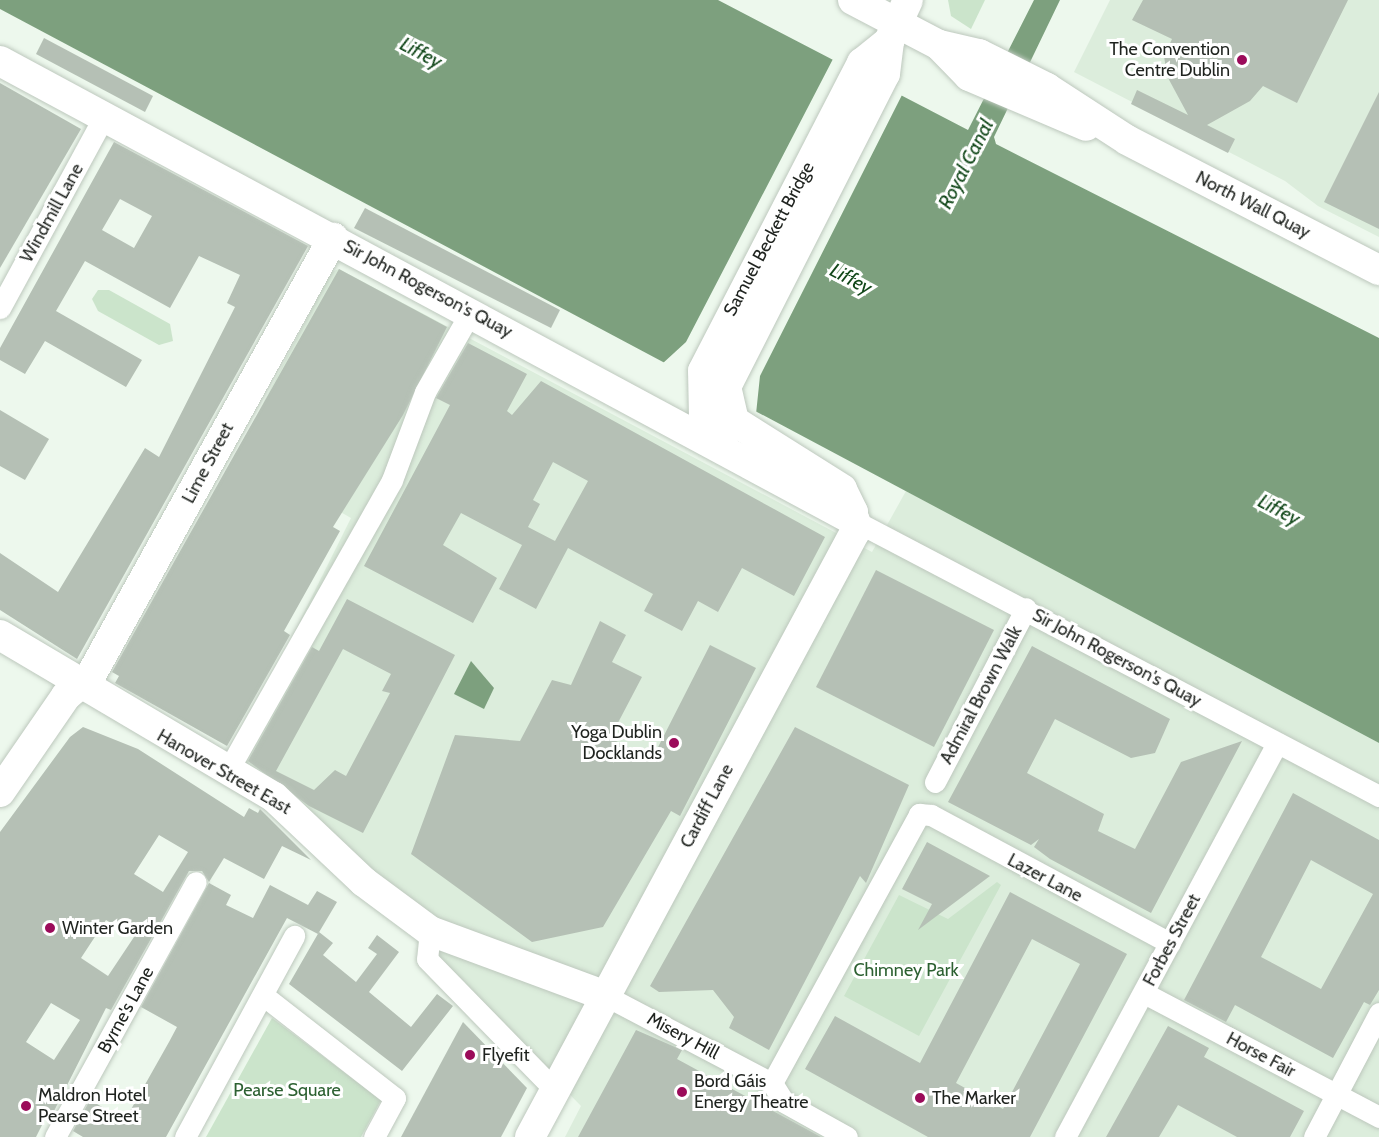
<!DOCTYPE html>
<html>
<head>
<meta charset="utf-8">
<style>
	body { margin:0 }
	#map { position:relative; width:1379px; height:1137px; overflow:hidden; background:#edf8ed; font-family:Cabin,sans-serif }
	div>[style] { position:absolute }
	[style*='--x'] { left:calc(var(--x)*1px); top:calc(var(--y)*1px); width:calc(var(--w)*1px); rotate:calc(var(--a)*1deg) }
	.built>* { inset:0; background:#dceddc }
	.green>* { inset:0; background:#cbe4cb }
	.water>* { inset:0; background:#7da07e }
	.pier>* { inset:0; background:#edf8ed }
	.building>* { inset:0; background:#b5c0b5 }
	.roads { filter:drop-shadow(0 0 2px #bdc8bd) drop-shadow(0 0 2px #bdc8bd) }
	.street>* { height:21px; margin:-10.5px; padding:0 10.5px; transform-origin:10.5px; border-radius:10.5px; background:#fff }
	.secondary>* { height:30px; margin:-15px; padding:0 15px; transform-origin:15px; border-radius:15px; background:#fff }
	.dots>* { width:16px; height:16px; translate:-50% -50%; box-sizing:border-box; border:3px solid #fff; border-radius:50% }
	span { translate:-50% -50%; white-space:nowrap; text-align:center; line-height:1.15; -webkit-text-stroke:6px #fff; paint-order:stroke }
	.poi-label { font-size:18px; color:#1f231f }
	.right { translate:-100% -50%; text-align:right }
	.left { translate:0 -50%; text-align:left }
	.street-label { font-size:18px; color:#1f231f }
	.park-label { font-size:18px; color:#2d6132 }
	.water-label { font-size:20px; color:#114719; font-style:italic }
</style>
</head>
<body>
<div id="map">
	<div class="built">
		<i style="clip-path:polygon(1110px 0,1379px 0,1379px 237px,1318px 206px,1285px 181px,1074px 72px)"></i>
		<i style="clip-path:polygon(339px 269px,872px 552px,906px 491px,1379px 743px,1379px 1137px,565px 1137px,581px 1106px,273px 793px,229px 763px,351px 518px,237px 453px,331px 272px)"></i>
	</div>
	<div class="green">
		<i style="clip-path:polygon(948px 0,985px 0,971px 29px,951px 16px)"></i>
		<i style="clip-path:polygon(98px 290px,109px 290px,170px 324px,173px 341px,159px 345px,98px 311px,92px 299px)"></i>
		<i style="clip-path:polygon(997px 882px,1001px 885px,919px 1036px,844px 996px,899px 895px,948px 919px)"></i>
		<i style="clip-path:polygon(272px 1018px,381px 1100px,361px 1137px,206px 1137px)"></i>
	</div>
	<div class="water">
		<i style="clip-path:polygon(0 0,718px 0,968px 130px,1034px 0,1060px 0,994px 137px,996px 144px,1379px 338px,1379px 743px,0 9px)"></i>
		<i style="clip-path:polygon(471px 661px,494px 688px,484px 709px,454px 694px)"></i>
	</div>
	<div class="pier">
		<i style="clip-path:polygon(834px 57px,903px 93px,760px 376px,756px 414px,662px 364px,686px 342px)"></i>
	</div>
	<div class="building">
		<i style="clip-path:polygon(1143px 0,1348px 0,1297px 103px,1263px 86px,1250px 101px,1207px 125px,1235px 139px,1228px 153px,1131px 104px,1137px 90px,1188px 115px,1167px 76px,1164px 56px,1172px 39px,1132px 20px)"></i>
		<i style="clip-path:polygon(44px 38px,153px 96px,145px 112px,36px 54px)"></i>
		<i style="clip-path:polygon(0 83px,81px 129px,0 268px)"></i>
		<i style="clip-path:polygon(1379px 92px,1379px 229px,1324px 202px)"></i>
		<i style="clip-path:polygon(evenodd,114px 142px,308px 246px,77px 659px,0 610px,0 553px,58px 592px,145px 448px,159px 457px,235px 307px,227px 303px,240px 275px,199px 256px,170px 308px,85px 261px,56px 311px,142px 360px,126px 387px,45px 341px,25px 374px,0 360px,0 348px,114px 142px,120px 199px,152px 216px,134px 248px,102px 230px,120px 199px)"></i>
		<i style="clip-path:polygon(365px 208px,560px 310px,551px 328px,354px 228px)"></i>
		<i style="clip-path:polygon(339px 269px,447px 327px,403px 415px,333px 527px,340px 531px,284px 631px,290px 635px,227px 746px,115px 683px,119px 676px,112px 672px)"></i>
		<i style="clip-path:polygon(evenodd,468px 343px,527px 374px,507px 411px,512px 415px,541px 381px,825px 537px,794px 596px,742px 568px,718px 612px,698px 601px,682px 631px,644px 611px,653px 594px,568px 548px,536px 609px,499px 589px,522px 545px,461px 513px,443px 545px,497px 578px,473px 623px,364px 566px,450px 405px,436px 398px,468px 343px,553px 462px,588px 481px,555px 541px,528px 527px,540px 504px,533px 500px,553px 462px)"></i>
		<i style="clip-path:polygon(0 410px,49px 439px,25px 480px,0 466px)"></i>
		<i style="clip-path:polygon(876px 570px,994px 630px,934px 747px,816px 687px)"></i>
		<i style="clip-path:polygon(evenodd,347px 599px,455px 655px,363px 833px,309px 806px,248px 761px,312px 647px,319px 651px,347px 599px,343px 649px,391px 674px,382px 691px,390px 693px,346px 776px,335px 770px,314px 790px,276px 771px,343px 649px)"></i>
		<i style="clip-path:polygon(600px 621px,626px 635px,612px 662px,642px 677px,610px 738px,652px 759px,710px 645px,756px 668px,680px 816px,671px 811px,603px 927px,532px 942px,411px 854px,455px 735px,520px 741px,552px 680px,571px 685px)"></i>
		<i style="clip-path:polygon(1032px 646px,1170px 719px,1155px 753px,1131px 758px,1055px 719px,1027px 773px,1104px 814px,1098px 831px,1135px 849px,1181px 762px,1242px 741px,1151px 913px,1050px 859px,1034px 847px,1039px 839px,1031px 845px,948px 802px)"></i>
		<i style="clip-path:polygon(evenodd,83px 727px,138px 749px,244px 817px,249px 808px,258px 813px,260px 809px,311px 860px,282px 846px,264px 879px,224px 858px,209px 882px,202px 871px,189px 871px,111px 1010px,106px 1008px,50px 1119px,46px 1117px,36px 1137px,0 1137px,0 832px,70px 737px,83px 727px,159px 835px,188px 852px,163px 892px,134px 874px,159px 835px,83px 727px,106px 920px,134px 937px,108px 976px,81px 958px,106px 920px,83px 727px,51px 1003px,80px 1020px,54px 1060px,26px 1042px,51px 1003px)"></i>
		<i style="clip-path:polygon(795px 727px,909px 785px,866px 883px,860px 876px,769px 1050px,729px 1028px,734px 1017px,713px 990px,659px 992px,650px 986px)"></i>
		<i style="clip-path:polygon(evenodd,1293px 793px,1379px 840px,1379px 990px,1370px 1005px,1364px 1002px,1333px 1058px,1235px 1005px,1226px 1022px,1184px 1000px,1293px 793px,1311px 860px,1373px 894px,1321px 989px,1261px 957px,1311px 860px)"></i>
		<i style="clip-path:polygon(927px 842px,990px 876px,918px 930px,932px 904px,902px 889px)"></i>
		<i style="clip-path:polygon(209px 883px,231px 895px,226px 905px,253px 918px,270px 885px,308px 905px,317px 891px,337px 902px,318px 934px,287px 918px,166px 1137px,83px 1137px,73px 1131px,90px 1100px,125px 1120px,169px 1042px,177px 1027px,141px 1007px)"></i>
		<i style="clip-path:polygon(evenodd,1010px 892px,1127px 954px,1030px 1137px,928px 1137px,805px 1069px,835px 1016px,920px 1063px,1010px 892px,1032px 939px,1080px 964px,1003px 1109px,956px 1083px,1032px 939px)"></i>
		<i style="clip-path:polygon(319px 932px,333px 943px,323px 955px,356px 982px,377px 954px,368px 948px,377px 935px,399px 952px,369px 992px,411px 1027px,437px 994px,453px 1006px,402px 1071px,289px 984px)"></i>
		<i style="clip-path:polygon(463px 1022px,527px 1088px,501px 1137px,401px 1137px)"></i>
		<i style="clip-path:polygon(1168px 1026px,1209px 1048px,1204px 1057px,1304px 1111px,1290px 1137px,1237px 1137px,1178px 1105px,1159px 1137px,1106px 1137px)"></i>
		<i style="clip-path:polygon(636px 1030px,682px 1050px,677px 1059px,821px 1137px,578px 1137px)"></i>
	</div>
	<div class="roads">
		<div class="street">
			<i style="--x:0;--y:308;--w:216;--a:-61.5"></i>
			<i style="--x:855;--y:521;--w:592;--a:27.69"></i>
			<i style="--x:227;--y:772;--w:335;--a:-60.5"></i>
			<i style="--x:392;--y:480;--w:94;--a:-69.4"></i>
			<i style="--x:425;--y:392;--w:91;--a:-60.3"></i>
			<i style="--x:935;--y:782;--w:196;--a:-62.4"></i>
			<i style="--x:430;--y:931;--w:28;--a:96"></i>
			<i style="--x:427;--y:959;--w:183;--a:45.7"></i>
			<i style="--x:1144;--y:993;--w:266;--a:27.8"></i>
			<i style="--x:264;--y:996;--w:166;--a:37.9"></i>
			<i style="--x:395;--y:1098;--w:44;--a:118.3"></i>
			<i style="--x:606;--y:996;--w:187;--a:27.7"></i>
			<i style="--x:772;--y:1083;--w:22;--a:58"></i>
			<i style="--x:784;--y:1102;--w:72;--a:29.1"></i>
			<i style="--x:772;--y:1083;--w:307;--a:-61.3"></i>
			<i style="--x:919;--y:814;--w:12;--a:5"></i>
			<i style="--x:931;--y:815;--w:271;--a:28.2"></i>
			<i style="--x:55;--y:1137;--w:291;--a:-61.1"></i>
			<i style="--x:185;--y:1137;--w:229;--a:-61.5"></i>
			<i style="--x:1065;--y:1137;--w:447;--a:-61.7"></i>
			<i style="--x:1314;--y:1137;--w:140;--a:-62.3"></i>
		</div>
		<div class="secondary">
			<i style="--x:853;--y:0;--w:97;--a:27.6"></i>
			<i style="--x:939;--y:45;--w:41;--a:12.7"></i>
			<i style="--x:979;--y:54;--w:76;--a:26.6"></i>
			<i style="--x:1047;--y:88;--w:95;--a:33"></i>
			<i style="--x:1127;--y:140;--w:284;--a:27.3"></i>
			<i style="--x:939;--y:45;--w:43;--a:45.9"></i>
			<i style="--x:969;--y:76;--w:127;--a:23.1"></i>
			<i style="--x:0;--y:61;--w:971;--a:28.28"></i>
			<i style="--x:723;--y:444;--w:33;--a:-125"></i>
			<i style="--x:704;--y:417;--w:46;--a:-91.2"></i>
			<i style="--x:703;--y:371;--w:347;--a:-62.7"></i>
			<i style="--x:862;--y:63;--w:35;--a:-39"></i>
			<i style="--x:0;--y:635;--w:318;--a:30.6"></i>
			<i style="--x:274;--y:797;--w:124;--a:43.4"></i>
			<i style="--x:364;--y:882;--w:82;--a:36.6"></i>
			<i style="--x:430;--y:931;--w:188;--a:20.3"></i>
			<i style="--x:0;--y:792;--w:116;--a:-55.5"></i>
			<i style="--x:66;--y:696;--w:33;--a:-40"></i>
			<i style="--x:91;--y:675;--w:500;--a:-61"></i>
			<i style="--x:530;--y:1137;--w:687;--a:-61.76"></i>
			<i style="--x:855;--y:532;--w:20;--a:-96"></i>
			<i style="--x:853;--y:512;--w:25;--a:-116"></i>
			<i style="--x:842;--y:489;--w:128;--a:-147.8"></i>
			<i style="--x:734;--y:421;--w:35;--a:-103"></i>
			<i style="--x:726;--y:387;--w:351;--a:-63.1"></i>
			<i style="--x:885;--y:74;--w:33;--a:-83"></i>
			<i style="--x:889;--y:41;--w:45;--a:-65.1"></i>
		</div>
	</div>
	<div class="dots">
		<i style="left:1242px;top:60px;background:#9b0b5a"></i>
		<i style="left:674px;top:743px;background:#9b0b5a"></i>
		<i style="left:50px;top:928px;background:#9b0b5a"></i>
		<i style="left:470px;top:1055px;background:#9b0b5a"></i>
		<i style="left:682px;top:1092px;background:#9b0b5a"></i>
		<i style="left:920px;top:1098px;background:#9b0b5a"></i>
		<i style="left:26px;top:1106px;background:#9b0b5a"></i>
	</div>
	<div class="poi-label">
		<span class="right" style="left:1230px;top:60px">The Convention<br>Centre Dublin</span>
		<span class="right" style="left:662px;top:743px">Yoga Dublin<br>Docklands</span>
		<span class="left" style="left:62px;top:928px">Winter Garden</span>
		<span class="left" style="left:482px;top:1055px">Flyefit</span>
		<span class="left" style="left:694px;top:1092px">Bord Gáis<br>Energy Theatre</span>
		<span class="left" style="left:38px;top:1106px">Maldron Hotel<br>Pearse Street</span>
		<span class="left" style="left:932px;top:1098px">The Marker</span>
	</div>
	<div class="street-label">
		<span style="left:1253px;top:205px;rotate:27deg">North Wall Quay</span>
		<span style="left:52px;top:213px;rotate:-61deg">Windmill Lane</span>
		<span style="left:769px;top:239px;rotate:-62deg">Samuel Beckett Bridge</span>
		<span style="left:428px;top:289px;rotate:28deg">Sir John Rogerson's Quay</span>
		<span style="left:208px;top:463px;rotate:-62deg">Lime Street</span>
		<span style="left:1117px;top:658px;rotate:28deg">Sir John Rogerson's Quay</span>
		<span style="left:981px;top:695px;rotate:-62deg">Admiral Brown Walk</span>
		<span style="left:224px;top:772px;rotate:30deg">Hanover Street East</span>
		<span style="left:707px;top:806px;rotate:-62deg">Cardiff Lane</span>
		<span style="left:1045px;top:878px;rotate:28deg">Lazer Lane</span>
		<span style="left:1172px;top:940px;rotate:-62deg">Forbes Street</span>
		<span style="left:126px;top:1010px;rotate:-61deg">Byrne's Lane</span>
		<span style="left:683px;top:1036px;rotate:28deg">Misery Hill</span>
		<span style="left:1261px;top:1055px;rotate:28deg">Horse Fair</span>
	</div>
	<div class="park-label">
		<span style="left:906px;top:970px">Chimney Park</span>
		<span style="left:287px;top:1090px">Pearse Square</span>
	</div>
	<div class="water-label">
		<span style="left:421px;top:53px;rotate:28deg">Liffey</span>
		<span style="left:966px;top:164px;rotate:-63deg">Royal Canal</span>
		<span style="left:851px;top:279px;rotate:28deg">Liffey</span>
		<span style="left:1279px;top:510px;rotate:28deg">Liffey</span>
	</div>
</div>
</body>
</html>
